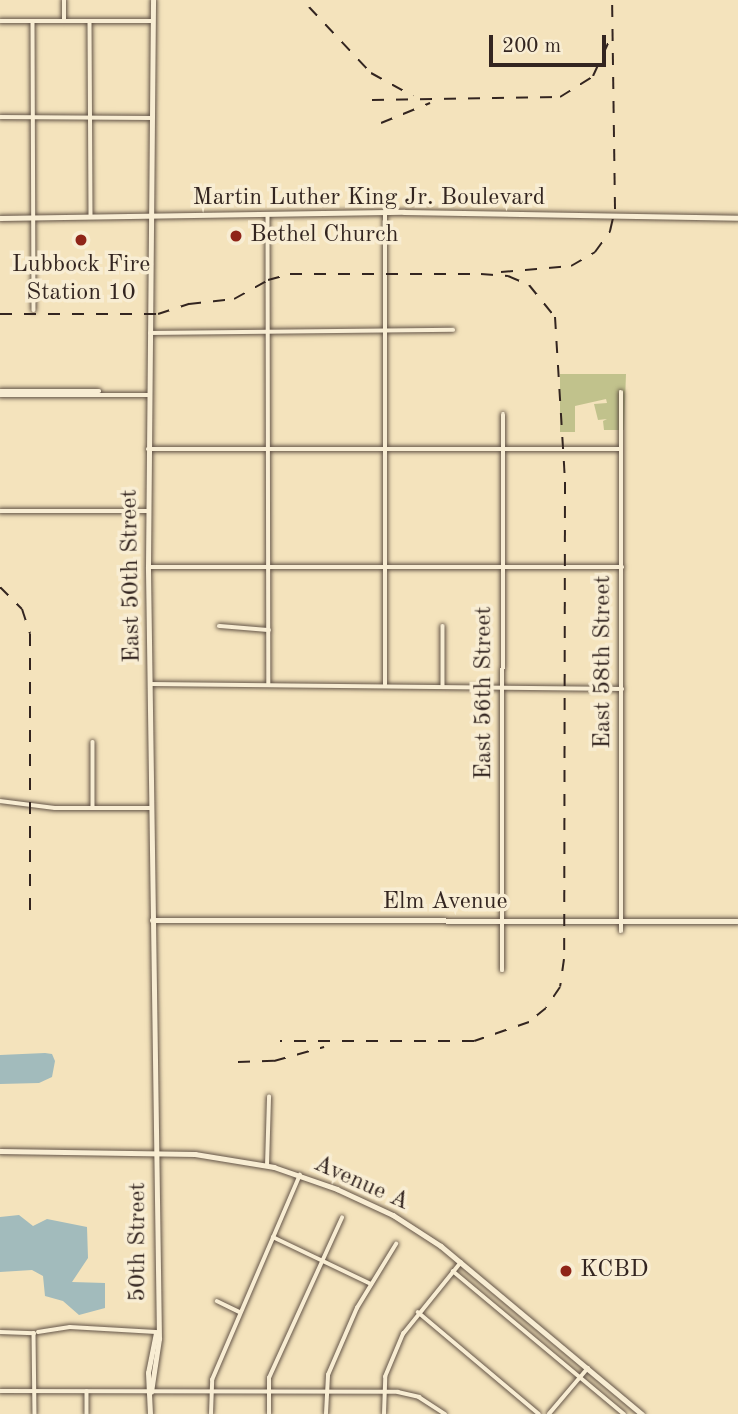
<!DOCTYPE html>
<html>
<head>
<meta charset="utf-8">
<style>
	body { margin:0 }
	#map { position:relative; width:738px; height:1414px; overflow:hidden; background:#f4e3bc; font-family:"Old Standard TT",serif }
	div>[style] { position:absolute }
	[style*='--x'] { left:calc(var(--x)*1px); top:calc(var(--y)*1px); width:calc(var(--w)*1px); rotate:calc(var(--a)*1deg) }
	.green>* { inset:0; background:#c1c28c }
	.water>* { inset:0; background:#a2bbbc }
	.roads { filter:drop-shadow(0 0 2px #635447) drop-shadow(0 0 2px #635447) }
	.minor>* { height:3.5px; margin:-1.75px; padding:0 1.75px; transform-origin:1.75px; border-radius:1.75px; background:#f8edd3 }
	.tertiary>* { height:4.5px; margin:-2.25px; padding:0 2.25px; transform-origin:2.25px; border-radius:2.25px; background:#f8edd3 }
	.secondary>* { height:4.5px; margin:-2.25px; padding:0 2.25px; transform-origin:2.25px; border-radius:2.25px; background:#f8edd3 }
	.rail>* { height:2px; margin-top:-1px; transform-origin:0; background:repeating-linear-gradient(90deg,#332520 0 12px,transparent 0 24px) }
	.dots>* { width:19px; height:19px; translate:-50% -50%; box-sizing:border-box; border:4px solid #f8edd3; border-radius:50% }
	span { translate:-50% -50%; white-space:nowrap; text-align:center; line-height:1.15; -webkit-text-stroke:7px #f8edd3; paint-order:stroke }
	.street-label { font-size:24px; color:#332520 }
	.poi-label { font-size:24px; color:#332520 }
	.left { translate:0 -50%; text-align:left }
	.scale { position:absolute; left:489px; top:35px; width:117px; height:32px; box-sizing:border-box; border:4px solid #332520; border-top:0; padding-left:9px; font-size:21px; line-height:24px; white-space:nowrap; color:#332520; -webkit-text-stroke:5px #f8edd3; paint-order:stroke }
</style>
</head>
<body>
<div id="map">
	<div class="green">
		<i style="clip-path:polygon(560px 374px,626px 374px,624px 430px,604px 430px,603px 421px,607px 419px,598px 420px,594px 404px,607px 403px,606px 399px,575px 406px,575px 432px,560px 432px)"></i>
	</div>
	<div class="water">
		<i style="clip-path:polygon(45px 1053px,52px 1054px,55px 1061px,52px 1077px,39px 1083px,0 1084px,0 1055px)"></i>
		<i style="clip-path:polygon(19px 1215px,33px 1226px,47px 1219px,87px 1227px,88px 1258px,72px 1282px,105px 1283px,105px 1308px,79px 1315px,63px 1301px,45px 1296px,43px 1276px,32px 1270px,0 1272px,0 1217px)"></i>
	</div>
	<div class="roads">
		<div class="minor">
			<i style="--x:0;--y:21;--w:153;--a:0"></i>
			<i style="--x:33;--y:21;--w:289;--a:89.8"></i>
			<i style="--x:64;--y:21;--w:21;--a:-90"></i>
			<i style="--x:90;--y:21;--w:195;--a:89.7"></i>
			<i style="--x:0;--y:117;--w:152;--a:0.4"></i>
			<i style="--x:268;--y:214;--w:471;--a:89.9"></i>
			<i style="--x:150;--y:333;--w:303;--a:-0.6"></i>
			<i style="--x:0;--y:391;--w:99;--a:0"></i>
			<i style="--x:621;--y:392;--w:539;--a:90"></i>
			<i style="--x:0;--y:395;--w:148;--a:0"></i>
			<i style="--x:148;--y:449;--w:473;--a:0"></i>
			<i style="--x:0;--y:511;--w:148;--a:0"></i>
			<i style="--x:148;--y:567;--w:474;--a:0"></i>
			<i style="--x:219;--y:626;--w:50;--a:4.6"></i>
			<i style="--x:443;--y:626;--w:59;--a:90"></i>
			<i style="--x:152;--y:684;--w:470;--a:0.6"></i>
			<i style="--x:385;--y:685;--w:473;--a:-90"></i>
			<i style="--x:93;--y:742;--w:66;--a:90"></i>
			<i style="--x:0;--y:801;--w:55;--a:7.3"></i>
			<i style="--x:55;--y:808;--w:96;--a:0"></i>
			<i style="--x:502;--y:971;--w:556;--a:-89.9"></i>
			<i style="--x:267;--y:1166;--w:69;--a:-88.3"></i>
			<i style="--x:273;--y:1237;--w:109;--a:25.6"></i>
			<i style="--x:453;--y:1271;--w:223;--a:39.9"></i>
			<i style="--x:217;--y:1301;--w:25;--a:26"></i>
			<i style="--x:418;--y:1312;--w:158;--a:40.1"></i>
			<i style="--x:0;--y:1332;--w:34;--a:2"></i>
			<i style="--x:34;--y:1333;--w:81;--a:89.3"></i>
			<i style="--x:38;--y:1332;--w:32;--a:-9"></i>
			<i style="--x:70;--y:1327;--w:86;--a:3.3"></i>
			<i style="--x:0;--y:1391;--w:398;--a:0.1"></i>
			<i style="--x:398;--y:1392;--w:22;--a:13"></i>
			<i style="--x:419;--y:1397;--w:31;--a:33"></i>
			<i style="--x:87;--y:1391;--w:23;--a:90"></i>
			<i style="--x:211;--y:1414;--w:34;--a:-88"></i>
			<i style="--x:212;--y:1380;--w:223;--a:-66.8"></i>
			<i style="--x:269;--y:1414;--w:36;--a:-90"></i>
			<i style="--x:269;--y:1378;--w:176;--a:-65.5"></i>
			<i style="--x:326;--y:1414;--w:39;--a:-87"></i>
			<i style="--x:328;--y:1375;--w:73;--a:-66.6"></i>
			<i style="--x:357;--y:1308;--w:75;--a:-58.6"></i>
			<i style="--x:384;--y:1414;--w:37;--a:-88"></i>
			<i style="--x:385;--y:1377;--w:47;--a:-67.3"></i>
			<i style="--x:403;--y:1334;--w:92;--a:-51.1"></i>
			<i style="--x:549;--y:1414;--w:60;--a:-49.7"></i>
		</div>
		<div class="tertiary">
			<i style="--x:152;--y:920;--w:586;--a:0.1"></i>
		</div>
		<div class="secondary">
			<i style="--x:0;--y:218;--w:404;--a:-0.9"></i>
			<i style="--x:404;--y:212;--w:334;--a:1"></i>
			<i style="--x:0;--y:1151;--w:195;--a:0.9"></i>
			<i style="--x:195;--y:1154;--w:80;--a:9.3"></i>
			<i style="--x:274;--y:1167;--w:67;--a:19.2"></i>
			<i style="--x:337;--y:1189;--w:62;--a:24.9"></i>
			<i style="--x:393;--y:1215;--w:57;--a:32.9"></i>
			<i style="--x:441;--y:1246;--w:262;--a:39.9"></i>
			<i style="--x:151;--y:1392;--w:54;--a:-81.4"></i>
			<i style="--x:159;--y:1339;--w:772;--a:-90.82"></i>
			<i style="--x:148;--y:567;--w:567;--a:-89.49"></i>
			<i style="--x:150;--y:1414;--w:41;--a:-92.8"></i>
			<i style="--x:148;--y:1373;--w:41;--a:-78.7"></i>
		</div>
	</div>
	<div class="rail">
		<i style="--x:309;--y:7;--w:91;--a:46.8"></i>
		<i style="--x:371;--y:73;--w:48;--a:28.7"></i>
		<i style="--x:372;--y:100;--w:188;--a:-0.9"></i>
		<i style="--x:560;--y:97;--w:39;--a:-32"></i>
		<i style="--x:593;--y:76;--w:41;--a:-65.3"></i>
		<i style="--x:381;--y:123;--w:53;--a:-22.2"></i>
		<i style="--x:501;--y:272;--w:70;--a:-4.9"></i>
		<i style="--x:571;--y:266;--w:28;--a:-30"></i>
		<i style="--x:595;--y:252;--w:26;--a:-54"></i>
		<i style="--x:610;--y:231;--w:23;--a:-77"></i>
		<i style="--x:615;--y:209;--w:209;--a:-90.8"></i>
		<i style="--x:0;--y:314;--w:158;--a:0"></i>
		<i style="--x:158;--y:314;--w:33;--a:-18"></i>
		<i style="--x:189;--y:304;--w:45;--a:-6.3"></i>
		<i style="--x:234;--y:299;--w:39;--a:-29"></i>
		<i style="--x:268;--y:280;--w:23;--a:-15"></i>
		<i style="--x:290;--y:274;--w:191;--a:0"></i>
		<i style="--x:481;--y:274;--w:27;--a:4"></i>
		<i style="--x:508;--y:276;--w:23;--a:23"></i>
		<i style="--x:529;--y:285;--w:41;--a:50.9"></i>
		<i style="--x:555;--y:317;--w:165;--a:86.5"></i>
		<i style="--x:565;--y:482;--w:477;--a:90.1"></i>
		<i style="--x:564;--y:959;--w:28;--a:98"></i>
		<i style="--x:560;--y:987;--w:25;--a:124"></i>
		<i style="--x:546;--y:1008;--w:22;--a:141"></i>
		<i style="--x:529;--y:1022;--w:58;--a:160.9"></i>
		<i style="--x:474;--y:1041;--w:194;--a:180"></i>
		<i style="--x:0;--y:587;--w:31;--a:45"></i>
		<i style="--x:22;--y:609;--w:26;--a:72"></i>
		<i style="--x:30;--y:634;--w:287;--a:90"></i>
		<i style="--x:238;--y:1062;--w:36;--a:-2"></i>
		<i style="--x:274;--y:1061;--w:52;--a:-15.6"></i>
	</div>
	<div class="dots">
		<i style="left:236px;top:236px;background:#8f2418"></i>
		<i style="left:81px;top:240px;background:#8f2418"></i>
		<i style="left:566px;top:1271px;background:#8f2418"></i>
	</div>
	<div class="street-label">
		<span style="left:369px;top:199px">Martin Luther King Jr. Boulevard</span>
		<span style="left:132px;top:576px;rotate:-91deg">East 50th Street</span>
		<span style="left:604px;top:662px;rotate:-90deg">East 58th Street</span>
		<span style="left:485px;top:693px;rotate:-90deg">East 56th Street</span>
		<span style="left:445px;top:903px">Elm Avenue</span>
		<span style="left:361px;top:1184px;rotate:24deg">Avenue A</span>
		<span style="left:139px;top:1242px;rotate:-90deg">50th Street</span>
	</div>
	<div class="poi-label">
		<span class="left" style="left:250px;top:236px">Bethel Church</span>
		<span style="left:81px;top:280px">Lubbock Fire<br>Station 10</span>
		<span class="left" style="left:580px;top:1271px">KCBD</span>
	</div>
	<div class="scale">200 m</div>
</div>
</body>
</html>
